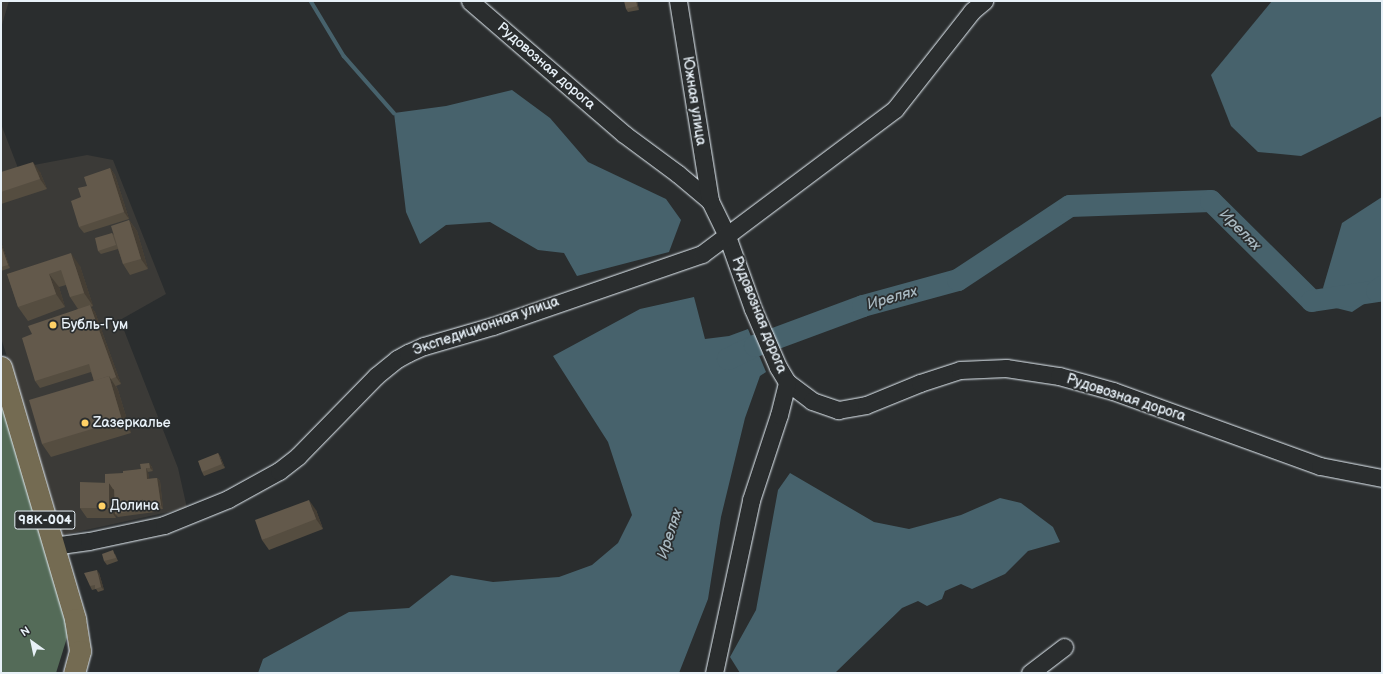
<!DOCTYPE html>
<html>
<head>
<meta charset="utf-8">
<style>
	body { margin:0 }
	#map { position:relative; width:1383px; height:674px; overflow:hidden; background:#2a2d2e; font-family:"Balsamiq Sans",sans-serif }
	div>[style] { position:absolute }
	[style*='--x'] { left:calc(var(--x)*1px); top:calc(var(--y)*1px); width:calc(var(--w)*1px); rotate:calc(var(--a)*1deg) }
	.built>* { inset:0; background:#3b3a37 }
	.green>* { inset:0; background:#546b58 }
	.water>* { inset:0; background:#47626c }
	.stream>* { height:3.5px; margin:-1.75px; padding:0 1.75px; transform-origin:1.75px; border-radius:1.75px; background:#47626c }
	.river>* { height:22px; margin:-11px; padding:0 11px; transform-origin:11px; border-radius:11px; background:#47626c }
	.roads { filter:drop-shadow(0 0 1px #e8f1f8) drop-shadow(0 0 1px #e8f1f8) }
	.minor>* { height:17px; margin:-8.5px; padding:0 8.5px; transform-origin:8.5px; border-radius:8.5px; background:#2a2d2e }
	.major>* { height:21px; margin:-10.5px; padding:0 10.5px; transform-origin:10.5px; border-radius:10.5px; background:#746b52 }
	.wall>* { inset:0; background:#554d40 }
	.shaded-wall>* { inset:0; background:#453e34 }
	.building>* { inset:0; background:#63594b }
	.dots>* { width:11px; height:11px; translate:-50% -50%; box-sizing:border-box; border:2px solid #2a2d2e; border-radius:50% }
	span { translate:-50% -50%; white-space:nowrap; text-align:center; line-height:1.15; -webkit-text-stroke:3.5px #2a2d2e; paint-order:stroke }
	.shield-label span { padding:1px 3px; background:#2a2d2e; border:1px solid; border-radius:3px; -webkit-text-stroke-width:0 }
	.shield-label { font-size:13px; color:#e8f1f8; font-weight:700 }
	.street-label { font-size:14px; color:#e8f1f8 }
	.poi-label { font-size:14px; color:#e8f1f8 }
	.left { translate:0 -50%; text-align:left }
	.water-label { font-size:15px; color:#a8b8c0; font-style:italic }
	.frame { position:absolute; inset:0; border:2px solid #e8f1f8; pointer-events:none }
	.north { position:absolute; left:12px; top:622px; width:40px; height:40px; -webkit-text-stroke:3px #2a2d2e; paint-order:stroke; rotate:327deg; font-size:11px; font-weight:700; line-height:16px; text-align:center; color:#e8f1f8 }
	.north::after { content:''; display:block; margin:auto; width:14px; height:18px; background:#e8f1f8; clip-path:polygon(50% 0,100% 100%,50% 72%,0 100%) }
</style>
</head>
<body>
<div id="map">
	<div class="built">
		<i style="clip-path:polygon(1px 1px,9px 1px,1px 28px)"></i>
		<i style="clip-path:polygon(1px 124px,18px 168px,87px 155px,113px 160px,166px 294px,120px 320px,178px 468px,187px 508px,63px 535px,1px 338px)"></i>
	</div>
	<div class="green">
		<i style="clip-path:polygon(1px 393px,70px 628px,56px 673px,1px 673px)"></i>
	</div>
	<div class="water">
		<i style="clip-path:polygon(1272px 1px,1382px 1px,1382px 116px,1301px 156px,1258px 152px,1231px 126px,1211px 75px)"></i>
		<i style="clip-path:polygon(512px 90px,550px 118px,588px 162px,666px 199px,681px 220px,669px 252px,577px 276px,564px 253px,538px 250px,490px 222px,446px 225px,420px 244px,406px 212px,394px 113px,446px 106px)"></i>
		<i style="clip-path:polygon(1382px 197px,1382px 292px,1352px 312px,1336px 308px,1323px 288px,1342px 223px)"></i>
		<i style="clip-path:polygon(694px 297px,705px 339px,729px 336px,748px 329px,766px 372px,760px 376px,745px 418px,721px 517px,708px 599px,679px 673px,258px 673px,263px 659px,349px 612px,409px 608px,451px 575px,493px 582px,559px 577px,592px 565px,618px 543px,632px 515px,608px 442px,553px 356px,640px 309px)"></i>
		<i style="clip-path:polygon(790px 473px,874px 522px,909px 529px,961px 515px,1000px 498px,1021px 503px,1053px 527px,1060px 542px,1028px 551px,1005px 574px,972px 589px,961px 584px,945px 591px,942px 599px,927px 606px,918px 601px,902px 608px,835px 673px,740px 673px,730px 657px,756px 610px,778px 490px)"></i>
	</div>
	<div class="stream">
		<i style="--x:311;--y:1;--w:64;--a:59"></i>
		<i style="--x:344;--y:56;--w:76;--a:48.7"></i>
	</div>
	<div class="river">
		<i style="--x:728;--y:359;--w:30;--a:-26"></i>
		<i style="--x:755;--y:346;--w:115;--a:-20.3"></i>
		<i style="--x:863;--y:306;--w:98;--a:-15.3"></i>
		<i style="--x:958;--y:280;--w:134;--a:-33.5"></i>
		<i style="--x:1070;--y:206;--w:141;--a:-2"></i>
		<i style="--x:1211;--y:201;--w:142;--a:44.7"></i>
		<i style="--x:1312;--y:301;--w:66;--a:-8.7"></i>
		<i style="--x:1377;--y:291;--w:6;--a:-39"></i>
	</div>
	<div class="roads">
		<div class="minor">
			<i style="--x:470;--y:1;--w:203;--a:40.8"></i>
			<i style="--x:624;--y:134;--w:67;--a:36.5"></i>
			<i style="--x:678;--y:174;--w:42;--a:40.2"></i>
			<i style="--x:710;--y:201;--w:39;--a:64"></i>
			<i style="--x:727;--y:236;--w:77;--a:70.4"></i>
			<i style="--x:753;--y:309;--w:63;--a:66.7"></i>
			<i style="--x:778;--y:367;--w:17;--a:59"></i>
			<i style="--x:787;--y:382;--w:31;--a:37"></i>
			<i style="--x:812;--y:401;--w:28;--a:19"></i>
			<i style="--x:838;--y:410;--w:28;--a:-10"></i>
			<i style="--x:866;--y:405;--w:58;--a:-22.2"></i>
			<i style="--x:920;--y:383;--w:42;--a:-18"></i>
			<i style="--x:960;--y:370;--w:46;--a:-2.5"></i>
			<i style="--x:1006;--y:368;--w:54;--a:8.6"></i>
			<i style="--x:1059;--y:376;--w:56;--a:15.5"></i>
			<i style="--x:1113;--y:391;--w:220;--a:19.9"></i>
			<i style="--x:1320;--y:466;--w:63;--a:11"></i>
			<i style="--x:678;--y:1;--w:203;--a:80.9"></i>
			<i style="--x:53;--y:546;--w:36;--a:-8"></i>
			<i style="--x:89;--y:541;--w:77;--a:-12"></i>
			<i style="--x:164;--y:525;--w:69;--a:-22.1"></i>
			<i style="--x:228;--y:499;--w:58;--a:-28.8"></i>
			<i style="--x:279;--y:471;--w:24;--a:-38"></i>
			<i style="--x:298;--y:456;--w:112;--a:-45.7"></i>
			<i style="--x:376;--y:376;--w:27;--a:-39"></i>
			<i style="--x:397;--y:359;--w:13;--a:-29"></i>
			<i style="--x:408;--y:353;--w:17;--a:-24"></i>
			<i style="--x:424;--y:346;--w:72;--a:-16.2"></i>
			<i style="--x:493;--y:326;--w:221;--a:-19"></i>
			<i style="--x:702;--y:254;--w:241;--a:-36.9"></i>
			<i style="--x:895;--y:109;--w:125;--a:-51.8"></i>
			<i style="--x:972;--y:11;--w:16;--a:-40"></i>
			<i style="--x:714;--y:673;--w:177;--a:-77.9"></i>
			<i style="--x:751;--y:500;--w:89;--a:-71.8"></i>
			<i style="--x:779;--y:415;--w:34;--a:-76"></i>
			<i style="--x:1030;--y:673;--w:43;--a:-37.4"></i>
		</div>
		<div class="major">
			<i style="--x:1;--y:367;--w:263;--a:73.6"></i>
			<i style="--x:75;--y:619;--w:32;--a:81"></i>
			<i style="--x:80;--y:651;--w:23;--a:105"></i>
		</div>
	</div>
	<div class="wall">
		<i style="clip-path:polygon(637px 1px,639px 10px,628px 12px,626px 9px)"></i>
		<i style="clip-path:polygon(110px 168px,115px 175px,129px 219px,84px 233px,79px 227px,81px 197px,87px 186px)"></i>
		<i style="clip-path:polygon(1px 172px,40px 172px,47px 189px,1px 204px)"></i>
		<i style="clip-path:polygon(129px 220px,137px 231px,148px 269px,130px 275px,123px 264px,118px 249px,101px 254px,98px 251px,112px 233px,114px 235px)"></i>
		<i style="clip-path:polygon(1px 242px,10px 268px,1px 271px)"></i>
		<i style="clip-path:polygon(80px 266px,93px 306px,91px 307px,95px 312px,121px 384px,116px 386px,118px 390px,131px 433px,51px 457px,42px 444px,94px 381px,91px 372px,40px 388px,35px 381px,32px 334px,78px 309px,70px 297px,66px 285px,59px 287px,65px 307px,28px 321px,18px 307px,7px 274px)"></i>
		<i style="clip-path:polygon(218px 453px,220px 456px,225px 468px,204px 476px,202px 472px)"></i>
		<i style="clip-path:polygon(149px 463px,152px 467px,153px 471px,148px 472px,149px 479px,157px 478px,160px 481px,163px 509px,154px 510px,155px 512px,118px 517px,116px 515px,116px 518px,87px 518px,80px 508px,105px 483px,123px 473px,141px 469px)"></i>
		<i style="clip-path:polygon(316px 510px,323px 529px,269px 550px,262px 540px)"></i>
		<i style="clip-path:polygon(115px 554px,118px 561px,107px 565px,104px 561px)"></i>
		<i style="clip-path:polygon(99px 573px,104px 590px,98px 592px,96px 589px,92px 590px,90px 586px)"></i>
	</div>
	<div class="shaded-wall">
		<i style="clip-path:polygon(636px 1px,637px 1px,639px 10px,637px 6px)"></i>
		<i style="clip-path:polygon(33px 162px,40px 172px,47px 189px,40px 179px)"></i>
		<i style="clip-path:polygon(110px 168px,115px 175px,129px 219px,124px 212px)"></i>
		<i style="clip-path:polygon(129px 220px,137px 231px,148px 269px,141px 259px)"></i>
		<i style="clip-path:polygon(1px 242px,10px 268px,8px 265px,1px 245px)"></i>
		<i style="clip-path:polygon(71px 253px,80px 266px,93px 306px,84px 293px)"></i>
		<i style="clip-path:polygon(49px 274px,59px 287px,65px 307px,56px 294px)"></i>
		<i style="clip-path:polygon(90px 305px,95px 312px,121px 384px,116px 377px)"></i>
		<i style="clip-path:polygon(109px 376px,118px 390px,131px 433px,122px 420px)"></i>
		<i style="clip-path:polygon(218px 453px,220px 456px,225px 468px,222px 464px)"></i>
		<i style="clip-path:polygon(149px 463px,152px 467px,153px 471px,150px 468px)"></i>
		<i style="clip-path:polygon(146px 468px,148px 472px,150px 483px,147px 479px)"></i>
		<i style="clip-path:polygon(157px 478px,160px 481px,163px 509px,161px 505px)"></i>
		<i style="clip-path:polygon(109px 483px,116px 493px,115px 514px,116px 515px,116px 518px,109px 508px)"></i>
		<i style="clip-path:polygon(309px 500px,316px 510px,323px 529px,316px 519px)"></i>
		<i style="clip-path:polygon(97px 570px,99px 573px,104px 590px,101px 587px)"></i>
	</div>
	<div class="building">
		<i style="clip-path:polygon(624px 1px,636px 1px,637px 6px,626px 9px)"></i>
		<i style="clip-path:polygon(33px 162px,40px 179px,1px 192px,1px 172px)"></i>
		<i style="clip-path:polygon(110px 168px,124px 212px,79px 227px,71px 201px,81px 197px,78px 188px,87px 186px,84px 177px)"></i>
		<i style="clip-path:polygon(129px 220px,141px 259px,123px 264px,111px 226px)"></i>
		<i style="clip-path:polygon(112px 233px,116px 245px,98px 251px,95px 238px)"></i>
		<i style="clip-path:polygon(1px 245px,8px 265px,1px 267px)"></i>
		<i style="clip-path:polygon(71px 253px,84px 293px,70px 297px,61px 270px,49px 274px,56px 294px,18px 307px,7px 274px)"></i>
		<i style="clip-path:polygon(90px 305px,116px 377px,111px 379px,109px 376px,94px 381px,89px 364px,35px 381px,22px 338px,32px 334px,28px 326px)"></i>
		<i style="clip-path:polygon(109px 376px,122px 420px,42px 444px,29px 400px)"></i>
		<i style="clip-path:polygon(218px 453px,222px 464px,202px 472px,198px 461px)"></i>
		<i style="clip-path:polygon(149px 463px,150px 468px,146px 468px,147px 479px,157px 478px,161px 505px,152px 506px,152px 508px,115px 514px,114px 489px,113px 489px,109px 483px,105px 483px,105px 474px,123px 473px,123px 471px,141px 469px,140px 464px)"></i>
		<i style="clip-path:polygon(80px 482px,109px 483px,109px 508px,80px 508px)"></i>
		<i style="clip-path:polygon(309px 500px,316px 519px,262px 540px,255px 520px)"></i>
		<i style="clip-path:polygon(113px 550px,116px 558px,104px 561px,102px 554px)"></i>
		<i style="clip-path:polygon(97px 570px,101px 587px,95px 589px,95px 585px,90px 586px,84px 573px)"></i>
	</div>
	<div class="dots">
		<i style="left:53px;top:325px;background:#ffd166"></i>
		<i style="left:85px;top:423px;background:#ffd166"></i>
		<i style="left:102px;top:506px;background:#ffd166"></i>
	</div>
	<div class="shield-label">
		<span style="left:45px;top:520px">98К-004</span>
	</div>
	<div class="street-label">
		<span style="left:546px;top:66px;rotate:41deg">Рудовозная дорога</span>
		<span style="left:694px;top:101px;rotate:81deg">Южная улица</span>
		<span style="left:759px;top:315px;rotate:68deg">Рудовозная дорога</span>
		<span style="left:486px;top:326px;rotate:-19deg">Экспедиционная улица</span>
		<span style="left:1126px;top:398px;rotate:18deg">Рудовозная дорога</span>
	</div>
	<div class="poi-label">
		<span class="left" style="left:61px;top:325px">Бубль-Гум</span>
		<span class="left" style="left:93px;top:423px">Zазеркалье</span>
		<span class="left" style="left:110px;top:506px">Долина</span>
	</div>
	<div class="water-label">
		<span style="left:1240px;top:230px;rotate:45deg">Ирелях</span>
		<span style="left:892px;top:298px;rotate:-16deg">Ирелях</span>
		<span style="left:670px;top:534px;rotate:-72deg">Ирелях</span>
	</div>
	<div class="frame"></div>
	<div class="north">N</div>
</div>
</body>
</html>
